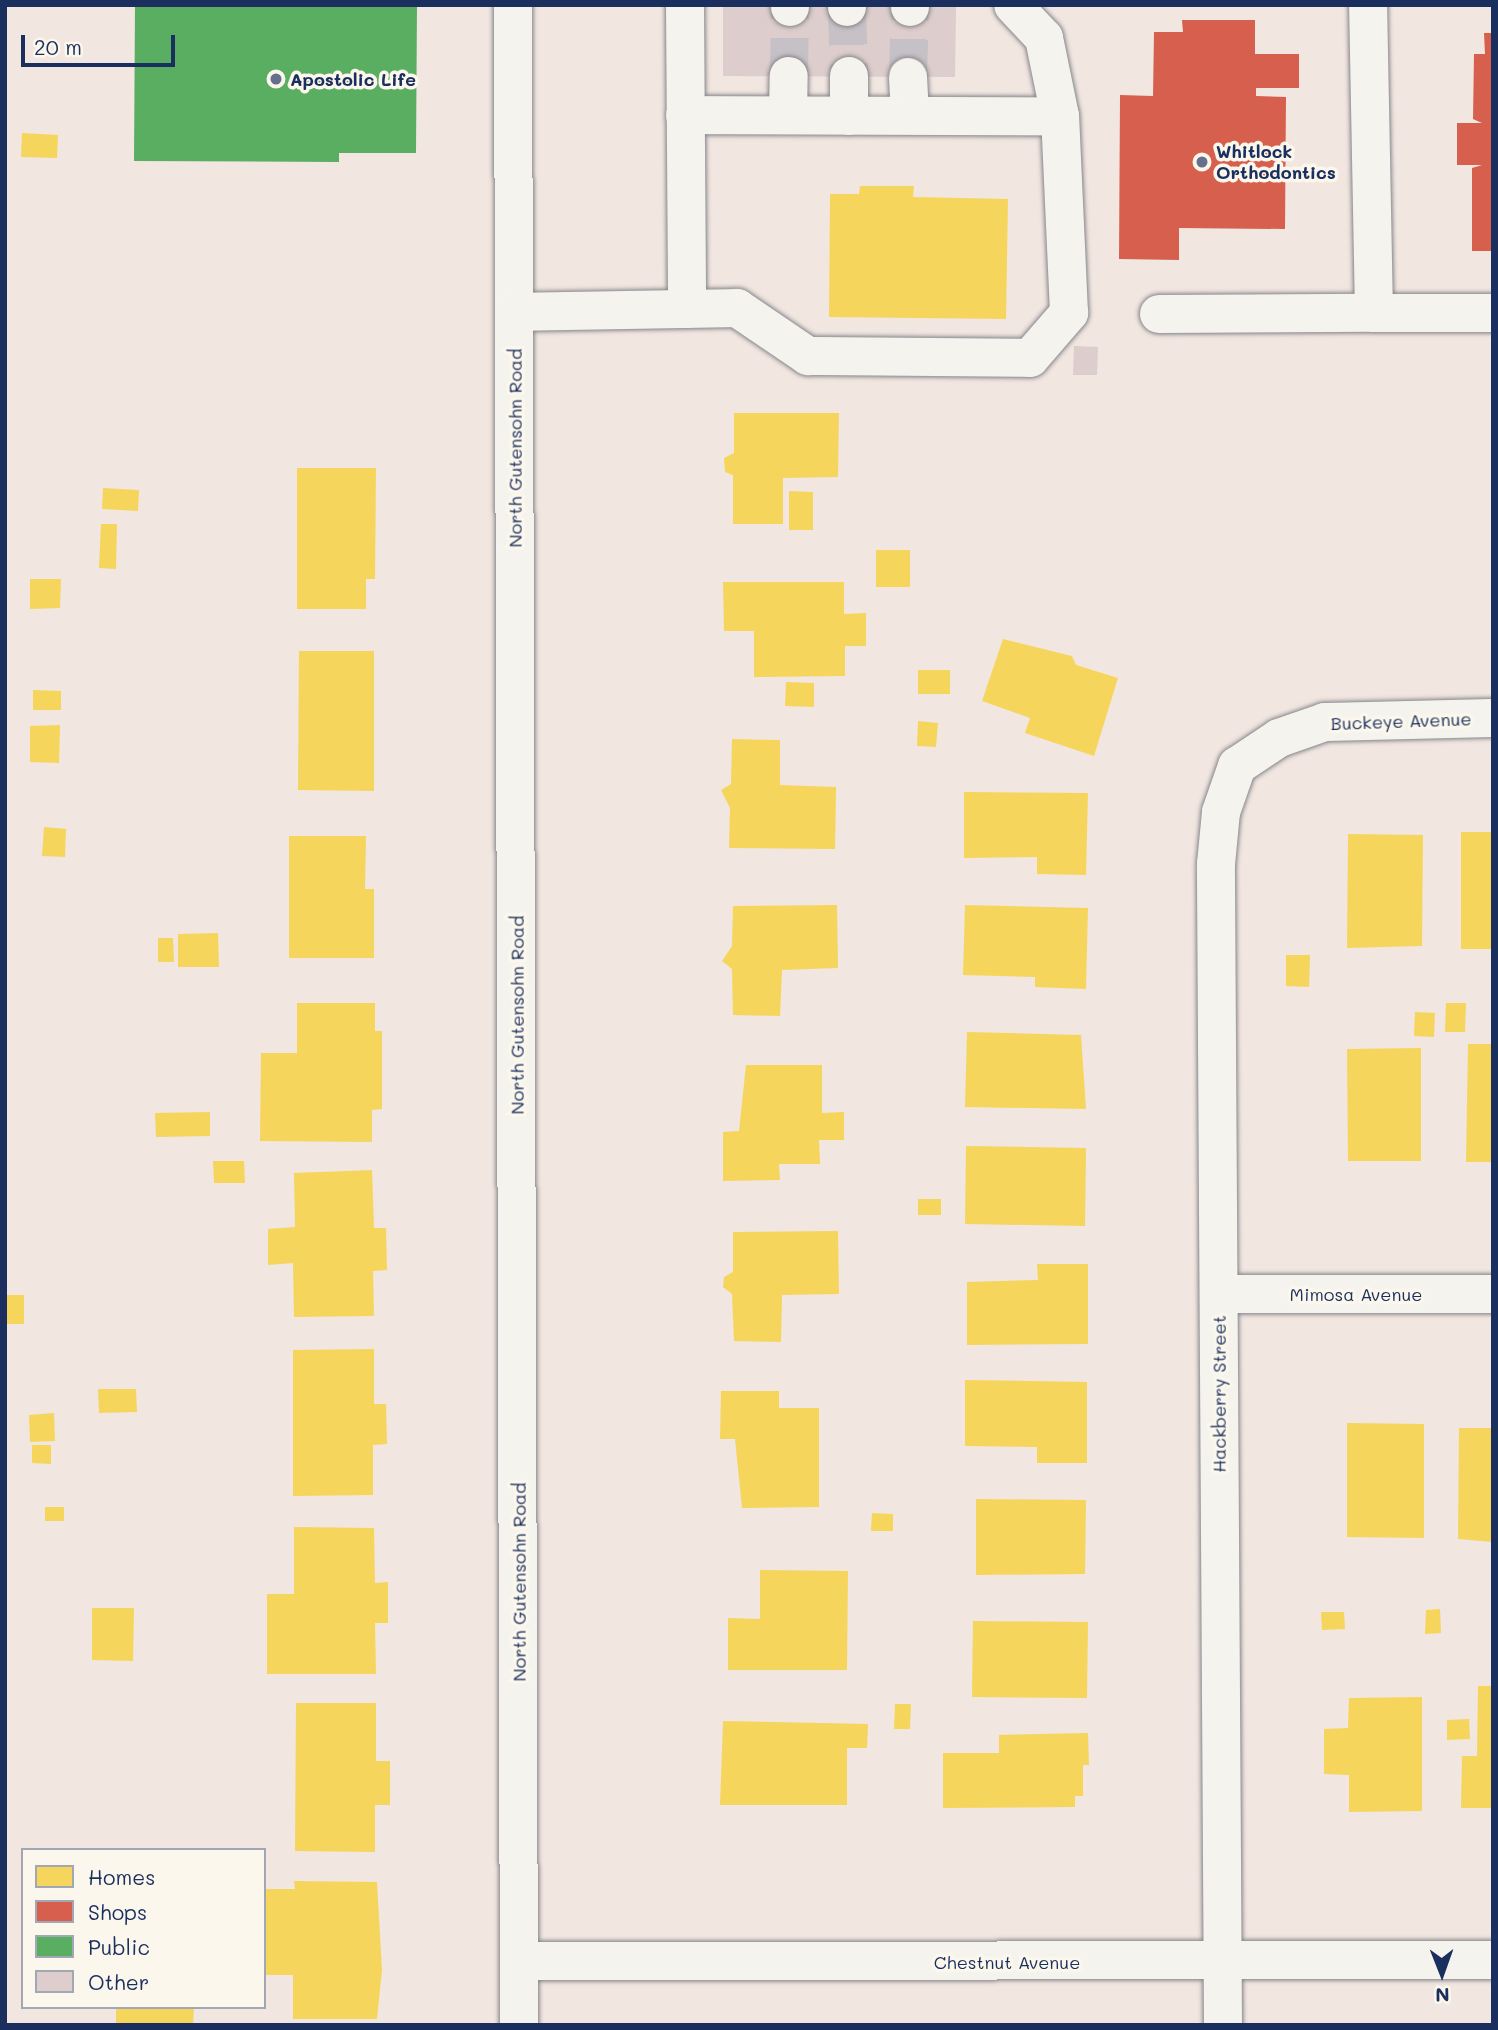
<!DOCTYPE html>
<html>
<head>
<meta charset="utf-8">
<style>
	body { margin:0 }
	#map { position:relative; width:1498px; height:2030px; overflow:hidden; background:#f1e6e0; font-family:Mali,sans-serif }
	div>[style] { position:absolute }
	[style*='--x'] { left:calc(var(--x)*1px); top:calc(var(--y)*1px); width:calc(var(--w)*1px); rotate:calc(var(--a)*1deg) }
	.homes>* { inset:0; background:#f6d55c }
	.shops>* { inset:0; background:#d6604d }
	.public>* { inset:0; background:#5aae61 }
	.building>* { inset:0; background:#ddcdcc }
	.minor-tunnel>* { height:38px; margin-top:-19px; transform-origin:0; background:repeating-linear-gradient(90deg,#c6c1c6 0 38px,transparent 0 57px) }
	.roads { filter:drop-shadow(0 0 2px #87868c) drop-shadow(0 0 2px #87868c) }
	.minor>* { height:38px; margin:-19px; padding:0 19px; transform-origin:19px; border-radius:19px; background:#f5f3ee }
	.dots>* { width:19px; height:19px; translate:-50% -50%; box-sizing:border-box; border:4px solid #fbf7ec; border-radius:50% }
	span { translate:-50% -50%; white-space:nowrap; text-align:center; line-height:1.15; -webkit-text-stroke:7px #fbf7ec; paint-order:stroke }
	.poi-label { font-size:18px; color:#1b2f5e; font-weight:700 }
	.left { translate:0 -50%; text-align:left }
	.street-label { font-size:18px; color:#1b2f5e }
	.frame { position:absolute; inset:0; border:7px solid #1b2f5e; pointer-events:none }
	.legend { position:absolute; left:21px; top:1848px; width:245px; height:161px; box-sizing:border-box; background:#fbf7ec; border:2px solid #a1a7b3; margin:0; padding:9px 12px; list-style:none; font-size:21px; color:#1b2f5e }
	.legend li { display:flex; align-items:center; gap:14px; height:35px }
	.legend b { width:35px; border:2px solid #a1a7b3 }
	.north { position:absolute; left:1407px; top:1939px; width:70px; height:70px; -webkit-text-stroke:5px #fbf7ec; paint-order:stroke; rotate:179deg; font-size:19px; font-weight:700; line-height:28px; text-align:center; color:#1b2f5e }
	.north::after { content:''; display:block; margin:auto; width:24px; height:32px; background:#1b2f5e; clip-path:polygon(50% 0,100% 100%,50% 72%,0 100%) }
	.scale { position:absolute; left:21px; top:35px; width:154px; height:32px; box-sizing:border-box; border:4px solid #1b2f5e; border-top:0; padding-left:9px; font-size:21px; line-height:24px; white-space:nowrap; color:#1b2f5e; -webkit-text-stroke:5px #fbf7ec; paint-order:stroke }
</style>
</head>
<body>
<div id="map">
	<div class="homes">
		<i style="clip-path:polygon(22px 133px,58px 135px,57px 158px,21px 157px)"></i>
		<i style="clip-path:polygon(860px 186px,914px 186px,913px 197px,1008px 199px,1006px 319px,829px 317px,830px 194px,859px 194px)"></i>
		<i style="clip-path:polygon(734px 413px,839px 413px,838px 477px,783px 478px,783px 524px,733px 524px,733px 475px,725px 472px,724px 458px,734px 453px)"></i>
		<i style="clip-path:polygon(297px 468px,376px 468px,375px 579px,366px 579px,366px 609px,297px 609px)"></i>
		<i style="clip-path:polygon(103px 488px,139px 490px,138px 511px,102px 509px)"></i>
		<i style="clip-path:polygon(789px 491px,813px 492px,813px 530px,789px 530px)"></i>
		<i style="clip-path:polygon(101px 524px,117px 524px,116px 569px,99px 568px)"></i>
		<i style="clip-path:polygon(876px 550px,910px 550px,910px 587px,876px 587px)"></i>
		<i style="clip-path:polygon(30px 579px,61px 579px,60px 608px,30px 609px)"></i>
		<i style="clip-path:polygon(723px 582px,844px 582px,844px 614px,866px 613px,866px 646px,845px 646px,845px 676px,754px 677px,754px 631px,724px 631px)"></i>
		<i style="clip-path:polygon(1003px 639px,1072px 656px,1076px 665px,1118px 678px,1094px 756px,1025px 733px,1030px 718px,982px 701px)"></i>
		<i style="clip-path:polygon(299px 651px,374px 651px,374px 791px,298px 790px)"></i>
		<i style="clip-path:polygon(918px 670px,950px 670px,950px 694px,918px 694px)"></i>
		<i style="clip-path:polygon(786px 682px,814px 683px,814px 707px,785px 706px)"></i>
		<i style="clip-path:polygon(33px 690px,61px 691px,61px 710px,33px 710px)"></i>
		<i style="clip-path:polygon(918px 721px,938px 723px,936px 747px,917px 746px)"></i>
		<i style="clip-path:polygon(60px 725px,59px 763px,30px 762px,30px 726px)"></i>
		<i style="clip-path:polygon(732px 739px,780px 740px,780px 785px,836px 787px,835px 849px,729px 848px,730px 808px,721px 790px,731px 784px)"></i>
		<i style="clip-path:polygon(964px 792px,1088px 793px,1086px 875px,1037px 874px,1037px 857px,964px 858px)"></i>
		<i style="clip-path:polygon(44px 827px,66px 829px,65px 857px,42px 856px)"></i>
		<i style="clip-path:polygon(1461px 832px,1493px 832px,1493px 949px,1461px 949px)"></i>
		<i style="clip-path:polygon(1348px 834px,1423px 835px,1422px 946px,1347px 948px)"></i>
		<i style="clip-path:polygon(289px 836px,366px 836px,365px 889px,374px 889px,374px 958px,289px 958px)"></i>
		<i style="clip-path:polygon(837px 905px,838px 968px,782px 970px,780px 1016px,733px 1015px,732px 969px,722px 961px,732px 946px,733px 906px)"></i>
		<i style="clip-path:polygon(965px 905px,1088px 908px,1086px 989px,1035px 987px,1035px 977px,963px 975px)"></i>
		<i style="clip-path:polygon(218px 933px,219px 967px,178px 967px,178px 934px)"></i>
		<i style="clip-path:polygon(158px 938px,173px 938px,174px 962px,158px 962px)"></i>
		<i style="clip-path:polygon(1286px 955px,1310px 955px,1309px 987px,1286px 986px)"></i>
		<i style="clip-path:polygon(297px 1003px,375px 1003px,375px 1031px,382px 1031px,382px 1109px,372px 1110px,372px 1142px,260px 1141px,261px 1053px,297px 1053px)"></i>
		<i style="clip-path:polygon(1446px 1003px,1466px 1003px,1465px 1032px,1445px 1032px)"></i>
		<i style="clip-path:polygon(1415px 1012px,1435px 1013px,1434px 1037px,1414px 1036px)"></i>
		<i style="clip-path:polygon(967px 1032px,1081px 1035px,1086px 1109px,965px 1107px)"></i>
		<i style="clip-path:polygon(1468px 1044px,1493px 1044px,1493px 1162px,1466px 1162px)"></i>
		<i style="clip-path:polygon(1421px 1048px,1421px 1161px,1348px 1161px,1347px 1049px)"></i>
		<i style="clip-path:polygon(746px 1065px,822px 1065px,822px 1113px,844px 1112px,844px 1140px,819px 1140px,820px 1164px,779px 1164px,780px 1180px,723px 1181px,723px 1132px,739px 1131px)"></i>
		<i style="clip-path:polygon(210px 1112px,210px 1136px,156px 1137px,155px 1113px)"></i>
		<i style="clip-path:polygon(966px 1146px,1086px 1148px,1085px 1226px,965px 1224px)"></i>
		<i style="clip-path:polygon(213px 1161px,244px 1161px,245px 1183px,214px 1183px)"></i>
		<i style="clip-path:polygon(372px 1170px,374px 1228px,386px 1228px,387px 1270px,373px 1271px,374px 1316px,294px 1317px,293px 1263px,268px 1265px,268px 1229px,295px 1227px,294px 1173px)"></i>
		<i style="clip-path:polygon(918px 1199px,941px 1199px,941px 1215px,918px 1215px)"></i>
		<i style="clip-path:polygon(838px 1231px,839px 1294px,782px 1295px,781px 1342px,734px 1341px,732px 1294px,723px 1287px,724px 1277px,733px 1272px,733px 1232px)"></i>
		<i style="clip-path:polygon(1037px 1264px,1088px 1264px,1088px 1344px,967px 1345px,967px 1282px,1038px 1280px)"></i>
		<i style="clip-path:polygon(5px 1295px,24px 1295px,24px 1324px,5px 1324px)"></i>
		<i style="clip-path:polygon(374px 1349px,374px 1404px,386px 1404px,387px 1444px,373px 1445px,373px 1495px,293px 1496px,293px 1350px)"></i>
		<i style="clip-path:polygon(965px 1380px,1087px 1382px,1087px 1463px,1037px 1463px,1037px 1447px,965px 1446px)"></i>
		<i style="clip-path:polygon(98px 1389px,136px 1389px,137px 1412px,99px 1413px)"></i>
		<i style="clip-path:polygon(721px 1391px,779px 1391px,779px 1408px,819px 1408px,819px 1507px,742px 1508px,735px 1439px,720px 1439px)"></i>
		<i style="clip-path:polygon(54px 1413px,55px 1441px,30px 1442px,29px 1415px)"></i>
		<i style="clip-path:polygon(1347px 1423px,1424px 1424px,1424px 1538px,1347px 1537px)"></i>
		<i style="clip-path:polygon(1459px 1428px,1493px 1428px,1493px 1542px,1458px 1539px)"></i>
		<i style="clip-path:polygon(32px 1445px,51px 1445px,51px 1464px,32px 1463px)"></i>
		<i style="clip-path:polygon(976px 1499px,1086px 1500px,1085px 1574px,976px 1575px)"></i>
		<i style="clip-path:polygon(45px 1507px,64px 1507px,64px 1521px,45px 1521px)"></i>
		<i style="clip-path:polygon(872px 1513px,893px 1514px,893px 1531px,871px 1531px)"></i>
		<i style="clip-path:polygon(294px 1527px,374px 1528px,375px 1583px,388px 1582px,388px 1623px,375px 1623px,376px 1674px,267px 1674px,267px 1594px,294px 1594px)"></i>
		<i style="clip-path:polygon(760px 1570px,848px 1571px,847px 1670px,728px 1670px,728px 1618px,760px 1619px)"></i>
		<i style="clip-path:polygon(92px 1608px,134px 1608px,133px 1661px,92px 1660px)"></i>
		<i style="clip-path:polygon(1440px 1609px,1441px 1633px,1425px 1634px,1426px 1610px)"></i>
		<i style="clip-path:polygon(1321px 1612px,1344px 1612px,1345px 1629px,1322px 1630px)"></i>
		<i style="clip-path:polygon(973px 1621px,1088px 1622px,1087px 1698px,972px 1697px)"></i>
		<i style="clip-path:polygon(1478px 1686px,1493px 1686px,1493px 1808px,1461px 1808px,1462px 1756px,1477px 1756px)"></i>
		<i style="clip-path:polygon(1422px 1697px,1422px 1811px,1349px 1812px,1349px 1775px,1324px 1774px,1324px 1729px,1348px 1728px,1349px 1698px)"></i>
		<i style="clip-path:polygon(296px 1703px,376px 1703px,376px 1761px,390px 1761px,390px 1805px,375px 1805px,375px 1852px,295px 1851px)"></i>
		<i style="clip-path:polygon(895px 1704px,911px 1704px,910px 1729px,894px 1729px)"></i>
		<i style="clip-path:polygon(1469px 1719px,1470px 1739px,1447px 1740px,1447px 1720px)"></i>
		<i style="clip-path:polygon(723px 1721px,868px 1724px,867px 1748px,847px 1748px,847px 1805px,720px 1805px)"></i>
		<i style="clip-path:polygon(1088px 1733px,1089px 1765px,1083px 1765px,1083px 1796px,1075px 1796px,1075px 1807px,943px 1808px,943px 1753px,999px 1753px,999px 1735px)"></i>
		<i style="clip-path:polygon(294px 1881px,377px 1882px,382px 1970px,377px 2019px,293px 2019px,293px 1975px,264px 1975px,264px 1889px,295px 1889px)"></i>
		<i style="clip-path:polygon(116px 2007px,194px 2007px,193px 2025px,116px 2025px)"></i>
	</div>
	<div class="shops">
		<i style="clip-path:polygon(1182px 20px,1255px 20px,1255px 54px,1299px 54px,1299px 88px,1256px 88px,1256px 96px,1286px 97px,1285px 229px,1179px 228px,1179px 260px,1119px 259px,1120px 95px,1153px 96px,1154px 32px,1183px 32px)"></i>
		<i style="clip-path:polygon(1484px 33px,1493px 33px,1493px 251px,1472px 251px,1472px 168px,1482px 165px,1457px 165px,1457px 123px,1482px 123px,1473px 119px,1474px 54px,1485px 54px)"></i>
	</div>
	<div class="public">
		<i style="clip-path:polygon(135px 5px,417px 5px,416px 153px,339px 153px,339px 162px,134px 161px)"></i>
	</div>
	<div class="building">
		<i style="clip-path:polygon(723px 6px,956px 7px,955px 77px,723px 76px)"></i>
		<i style="clip-path:polygon(1074px 346px,1098px 347px,1097px 375px,1073px 375px)"></i>
	</div>
	<div class="minor-tunnel">
		<i style="--x:847;--y:7;--w:69;--a:88.3"></i>
		<i style="--x:789;--y:76;--w:69;--a:-89.2"></i>
		<i style="--x:908;--y:77;--w:70;--a:-88.4"></i>
	</div>
	<div class="roads">
		<div class="minor">
			<i style="--x:513;--y:5;--w:2020;--a:89.83"></i>
			<i style="--x:685;--y:5;--w:304;--a:89.6"></i>
			<i style="--x:847;--y:5;--w:2;--a:90"></i>
			<i style="--x:790;--y:7;--w:2;--a:-90"></i>
			<i style="--x:910;--y:7;--w:2;--a:-90"></i>
			<i style="--x:908;--y:77;--w:38;--a:87"></i>
			<i style="--x:685;--y:115;--w:375;--a:0.2"></i>
			<i style="--x:788;--y:115;--w:39;--a:-89"></i>
			<i style="--x:849;--y:116;--w:40;--a:-90"></i>
			<i style="--x:514;--y:312;--w:223;--a:-1"></i>
			<i style="--x:737;--y:308;--w:86;--a:34.1"></i>
			<i style="--x:808;--y:356;--w:222;--a:0.5"></i>
			<i style="--x:1030;--y:358;--w:60;--a:-49.1"></i>
			<i style="--x:1069;--y:313;--w:197;--a:-92.6"></i>
			<i style="--x:1060;--y:116;--w:80;--a:-101.6"></i>
			<i style="--x:1044;--y:38;--w:45;--a:-133.2"></i>
			<i style="--x:1374;--y:313;--w:119;--a:0"></i>
			<i style="--x:1159;--y:314;--w:215;--a:-0.3"></i>
			<i style="--x:1374;--y:313;--w:308;--a:-91.1"></i>
			<i style="--x:1219;--y:1294;--w:274;--a:0"></i>
			<i style="--x:520;--y:1961;--w:973;--a:-0.06"></i>
			<i style="--x:1223;--y:2025;--w:1161;--a:-90.35"></i>
			<i style="--x:1216;--y:864;--w:52;--a:-84.5"></i>
			<i style="--x:1221;--y:812;--w:49;--a:-70.8"></i>
			<i style="--x:1237;--y:766;--w:50;--a:-33.7"></i>
			<i style="--x:1279;--y:738;--w:49;--a:-19.2"></i>
			<i style="--x:1325;--y:722;--w:168;--a:-1.4"></i>
		</div>
	</div>
	<div class="dots">
		<i style="left:276px;top:79px;background:#666f8c"></i>
		<i style="left:1202px;top:162px;background:#666f8c"></i>
	</div>
	<div class="poi-label">
		<span class="left" style="left:290px;top:79px">Apostolic Life</span>
		<span class="left" style="left:1216px;top:162px">Whitlock<br>Orthodontics</span>
	</div>
	<div class="street-label">
		<span style="left:515px;top:448px;rotate:-90deg">North Gutensohn Road</span>
		<span style="left:1401px;top:721px;rotate:-2deg">Buckeye Avenue</span>
		<span style="left:517px;top:1015px;rotate:-90deg">North Gutensohn Road</span>
		<span style="left:1356px;top:1294px">Mimosa Avenue</span>
		<span style="left:1219px;top:1394px;rotate:-90deg">Hackberry Street</span>
		<span style="left:519px;top:1582px;rotate:-90deg">North Gutensohn Road</span>
		<span style="left:1007px;top:1962px">Chestnut Avenue</span>
	</div>
	<div class="frame"></div>
	<ul class="legend">
	<li><b style="height:19px;background:#f6d55c"></b>Homes</li>
	<li><b style="height:19px;background:#d6604d"></b>Shops</li>
	<li><b style="height:19px;background:#5aae61"></b>Public</li>
	<li><b style="height:19px;background:#ddcdcc"></b>Other</li>
	</ul>
	<div class="north">N</div>
	<div class="scale">20 m</div>
</div>
</body>
</html>
